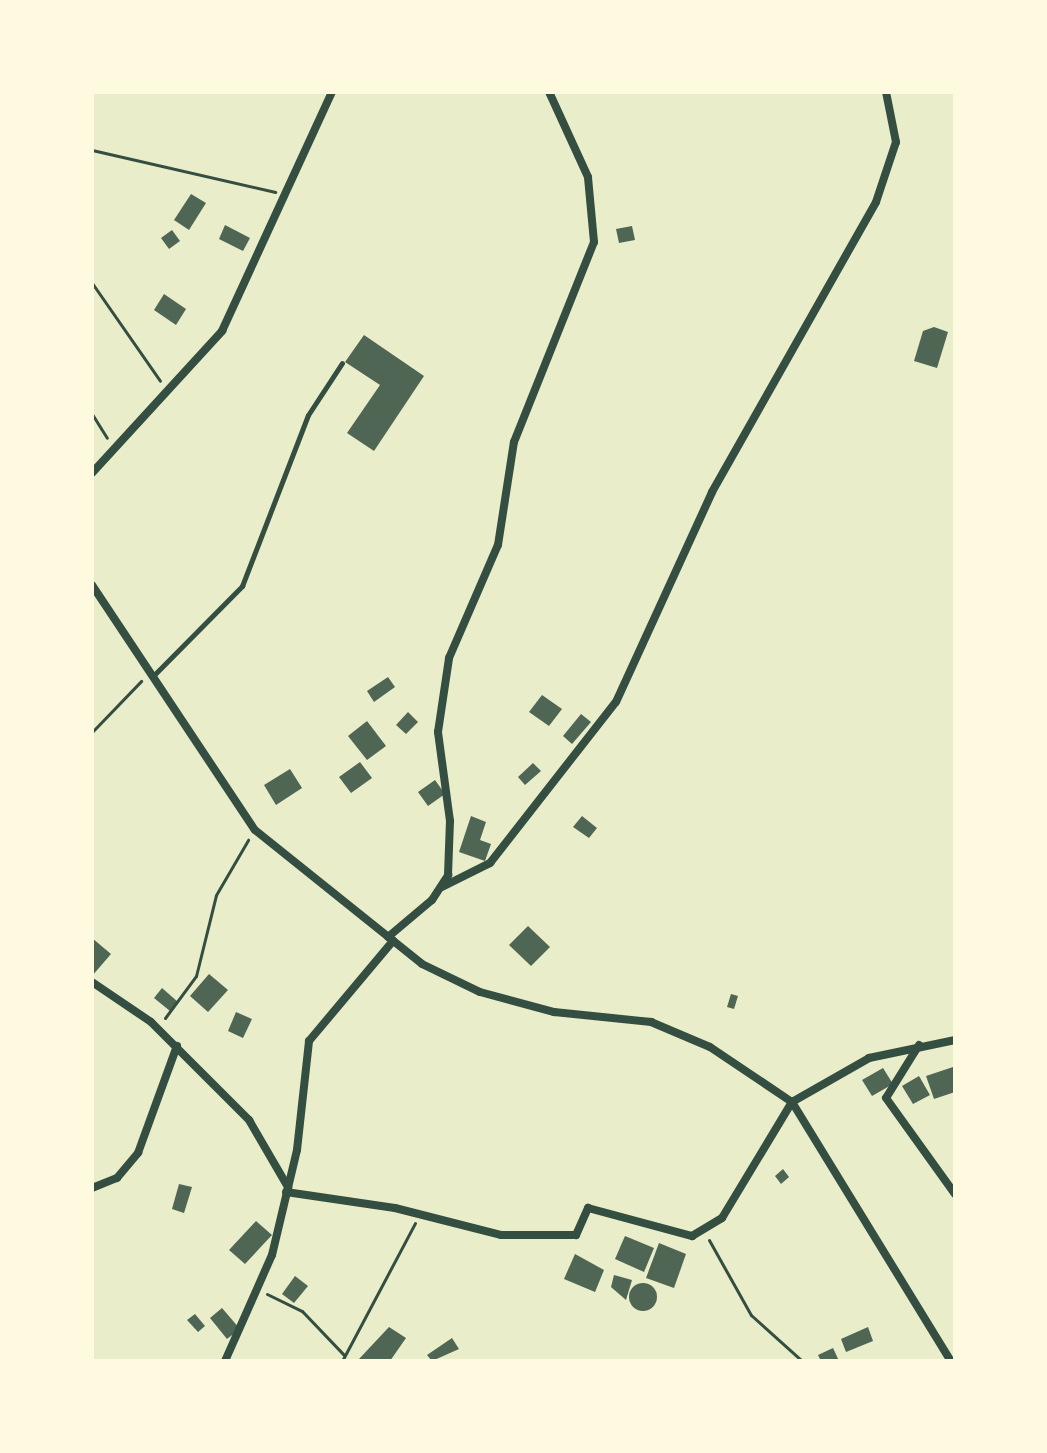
<!DOCTYPE html>
<html>
<head>
<meta charset="utf-8">
<style>
	body { margin:0 }
	#map { position:relative; width:1047px; height:1453px; overflow:hidden; background:#e9edc9; font-family:Signika,sans-serif }
	div>[style] { position:absolute }
	[style*='--x'] { left:calc(var(--x)*1px); top:calc(var(--y)*1px); width:calc(var(--w)*1px); rotate:calc(var(--a)*1deg) }
	.building>* { inset:0; background:#4f6655 }
	.round { border-radius:50% }
	.path>* { height:3px; margin:-1.5px; padding:0 1.5px; transform-origin:1.5px; border-radius:1.5px; background:#344e41 }
	.service>* { height:5px; margin:-2.5px; padding:0 2.5px; transform-origin:2.5px; border-radius:2.5px; background:#344e41 }
	.minor>* { height:8px; margin:-4px; padding:0 4px; transform-origin:4px; border-radius:4px; background:#344e41 }
	span { translate:-50% -50%; white-space:nowrap; text-align:center; line-height:1.15; -webkit-text-stroke:7px #fefae0; paint-order:stroke }
	.frame { position:absolute; inset:0; border:94px solid #fefae0; pointer-events:none }
</style>
</head>
<body>
<div id="map">
	<div class="building">
		<i style="clip-path:polygon(191px 194px,206px 203px,189px 230px,174px 220px)"></i>
		<i style="clip-path:polygon(225px 225px,250px 238px,243px 251px,219px 239px)"></i>
		<i style="clip-path:polygon(632px 226px,635px 240px,619px 243px,616px 229px)"></i>
		<i style="clip-path:polygon(172px 230px,180px 241px,169px 249px,161px 238px)"></i>
		<i style="clip-path:polygon(164px 294px,186px 309px,176px 325px,154px 310px)"></i>
		<i style="clip-path:polygon(934px 327px,948px 332px,937px 368px,914px 361px,923px 331px)"></i>
		<i style="clip-path:polygon(364px 335px,424px 376px,374px 451px,347px 433px,380px 385px,345px 362px)"></i>
		<i style="clip-path:polygon(388px 677px,395px 687px,374px 702px,367px 691px)"></i>
		<i style="clip-path:polygon(542px 695px,562px 709px,549px 726px,529px 712px)"></i>
		<i style="clip-path:polygon(408px 712px,418px 722px,406px 734px,396px 725px)"></i>
		<i style="clip-path:polygon(581px 714px,591px 722px,572px 744px,563px 736px)"></i>
		<i style="clip-path:polygon(367px 721px,386px 746px,367px 760px,348px 736px)"></i>
		<i style="clip-path:polygon(360px 762px,372px 778px,351px 793px,339px 777px)"></i>
		<i style="clip-path:polygon(533px 763px,541px 771px,525px 785px,518px 777px)"></i>
		<i style="clip-path:polygon(290px 769px,302px 788px,276px 805px,264px 785px)"></i>
		<i style="clip-path:polygon(435px 780px,445px 794px,428px 806px,418px 792px)"></i>
		<i style="clip-path:polygon(471px 816px,486px 822px,480px 840px,491px 844px,485px 861px,459px 852px)"></i>
		<i style="clip-path:polygon(582px 816px,597px 828px,589px 838px,573px 827px)"></i>
		<i style="clip-path:polygon(528px 926px,550px 947px,531px 966px,509px 945px)"></i>
		<i style="clip-path:polygon(92px 938px,111px 954px,92px 976px)"></i>
		<i style="clip-path:polygon(209px 974px,228px 990px,208px 1012px,190px 996px)"></i>
		<i style="clip-path:polygon(162px 988px,178px 1002px,170px 1011px,154px 998px)"></i>
		<i style="clip-path:polygon(731px 994px,738px 996px,734px 1009px,727px 1007px)"></i>
		<i style="clip-path:polygon(236px 1012px,252px 1019px,243px 1038px,228px 1031px)"></i>
		<i style="clip-path:polygon(953px 1067px,955px 1092px,934px 1099px,926px 1076px)"></i>
		<i style="clip-path:polygon(883px 1068px,893px 1084px,872px 1096px,862px 1080px)"></i>
		<i style="clip-path:polygon(919px 1076px,930px 1095px,913px 1104px,902px 1086px)"></i>
		<i style="clip-path:polygon(783px 1169px,789px 1177px,781px 1184px,775px 1176px)"></i>
		<i style="clip-path:polygon(179px 1184px,192px 1187px,184px 1213px,172px 1209px)"></i>
		<i style="clip-path:polygon(256px 1221px,272px 1235px,245px 1264px,229px 1250px)"></i>
		<i style="clip-path:polygon(625px 1236px,654px 1248px,644px 1272px,615px 1259px)"></i>
		<i style="clip-path:polygon(659px 1243px,686px 1254px,674px 1288px,646px 1278px)"></i>
		<i style="clip-path:polygon(575px 1254px,604px 1270px,595px 1292px,564px 1279px)"></i>
		<i style="clip-path:polygon(614px 1275px,632px 1280px,626px 1300px,611px 1287px)"></i>
		<i style="clip-path:polygon(295px 1276px,308px 1286px,294px 1303px,282px 1294px)"></i>
		<i class="round" style="left:629px;top:1283px;width:28px;height:28px"></i>
		<i style="clip-path:polygon(222px 1308px,240px 1329px,227px 1339px,210px 1318px)"></i>
		<i style="clip-path:polygon(195px 1314px,205px 1326px,198px 1332px,187px 1320px)"></i>
		<i style="clip-path:polygon(389px 1327px,406px 1338px,390px 1361px,359px 1359px)"></i>
		<i style="clip-path:polygon(868px 1327px,873px 1341px,846px 1352px,841px 1339px)"></i>
		<i style="clip-path:polygon(452px 1338px,459px 1349px,432px 1361px,427px 1355px)"></i>
		<i style="clip-path:polygon(833px 1348px,839px 1361px,821px 1361px,818px 1355px)"></i>
	</div>
	<div class="path">
		<i style="--x:92;--y:150;--w:188;--a:12.9"></i>
		<i style="--x:92;--y:283;--w:119;--a:55.2"></i>
		<i style="--x:92;--y:414;--w:28;--a:58"></i>
		<i style="--x:92;--y:732;--w:71;--a:-46.1"></i>
		<i style="--x:165;--y:1018;--w:52;--a:-53.6"></i>
		<i style="--x:196;--y:976;--w:83;--a:-76.1"></i>
		<i style="--x:216;--y:895;--w:64;--a:-59.8"></i>
		<i style="--x:709;--y:1240;--w:86;--a:60.8"></i>
		<i style="--x:751;--y:1315;--w:69;--a:42"></i>
		<i style="--x:267;--y:1294;--w:39;--a:26"></i>
		<i style="--x:302;--y:1311;--w:61;--a:46.3"></i>
		<i style="--x:342;--y:1361;--w:156;--a:-62.1"></i>
	</div>
	<div class="service">
		<i style="--x:153;--y:676;--w:127;--a:-45.3"></i>
		<i style="--x:242;--y:586;--w:183;--a:-68.9"></i>
		<i style="--x:308;--y:415;--w:62;--a:-56.8"></i>
	</div>
	<div class="minor">
		<i style="--x:92;--y:473;--w:193;--a:-47.5"></i>
		<i style="--x:222;--y:331;--w:263;--a:-65.3"></i>
		<i style="--x:92;--y:585;--w:294;--a:56.4"></i>
		<i style="--x:255;--y:830;--w:214;--a:38.7"></i>
		<i style="--x:422;--y:964;--w:64;--a:25.8"></i>
		<i style="--x:480;--y:992;--w:77;--a:15.1"></i>
		<i style="--x:554;--y:1012;--w:98;--a:5.9"></i>
		<i style="--x:651;--y:1022;--w:64;--a:23"></i>
		<i style="--x:710;--y:1047;--w:99;--a:33.9"></i>
		<i style="--x:792;--y:1102;--w:304;--a:58.5"></i>
		<i style="--x:442;--y:887;--w:54;--a:-26.6"></i>
		<i style="--x:490;--y:863;--w:204;--a:-52"></i>
		<i style="--x:616;--y:702;--w:231;--a:-65.4"></i>
		<i style="--x:712;--y:492;--w:333;--a:-60.5"></i>
		<i style="--x:876;--y:202;--w:63;--a:-71.6"></i>
		<i style="--x:896;--y:142;--w:51;--a:-101.3"></i>
		<i style="--x:388;--y:937;--w:57;--a:-40.1"></i>
		<i style="--x:432;--y:900;--w:30;--a:-57"></i>
		<i style="--x:448;--y:875;--w:54;--a:-87.9"></i>
		<i style="--x:450;--y:821;--w:90;--a:-97.7"></i>
		<i style="--x:438;--y:732;--w:75;--a:-81.5"></i>
		<i style="--x:449;--y:658;--w:123;--a:-66.6"></i>
		<i style="--x:498;--y:545;--w:104;--a:-81.2"></i>
		<i style="--x:514;--y:442;--w:215;--a:-68.2"></i>
		<i style="--x:594;--y:242;--w:65;--a:-95.3"></i>
		<i style="--x:588;--y:177;--w:94;--a:-114.6"></i>
		<i style="--x:92;--y:982;--w:71;--a:34.1"></i>
		<i style="--x:151;--y:1022;--w:139;--a:45"></i>
		<i style="--x:249;--y:1120;--w:78;--a:59.8"></i>
		<i style="--x:919;--y:1045;--w:62;--a:121.9"></i>
		<i style="--x:886;--y:1098;--w:118;--a:54.3"></i>
		<i style="--x:92;--y:1188;--w:27;--a:-22"></i>
		<i style="--x:117;--y:1178;--w:33;--a:-50"></i>
		<i style="--x:138;--y:1153;--w:114;--a:-70"></i>
		<i style="--x:286;--y:1192;--w:110;--a:8.4"></i>
		<i style="--x:395;--y:1208;--w:109;--a:14.3"></i>
		<i style="--x:501;--y:1235;--w:75;--a:0"></i>
		<i style="--x:576;--y:1235;--w:30;--a:-66"></i>
		<i style="--x:588;--y:1208;--w:108;--a:15.1"></i>
		<i style="--x:692;--y:1236;--w:35;--a:-31"></i>
		<i style="--x:722;--y:1218;--w:135;--a:-58.9"></i>
		<i style="--x:792;--y:1102;--w:89;--a:-29.7"></i>
		<i style="--x:869;--y:1058;--w:88;--a:-11.8"></i>
		<i style="--x:225;--y:1361;--w:116;--a:-66.1"></i>
		<i style="--x:272;--y:1255;--w:108;--a:-76.6"></i>
		<i style="--x:297;--y:1150;--w:110;--a:-83.7"></i>
		<i style="--x:309;--y:1041;--w:131;--a:-50"></i>
	</div>
	<div class="frame"></div>
</div>
</body>
</html>
